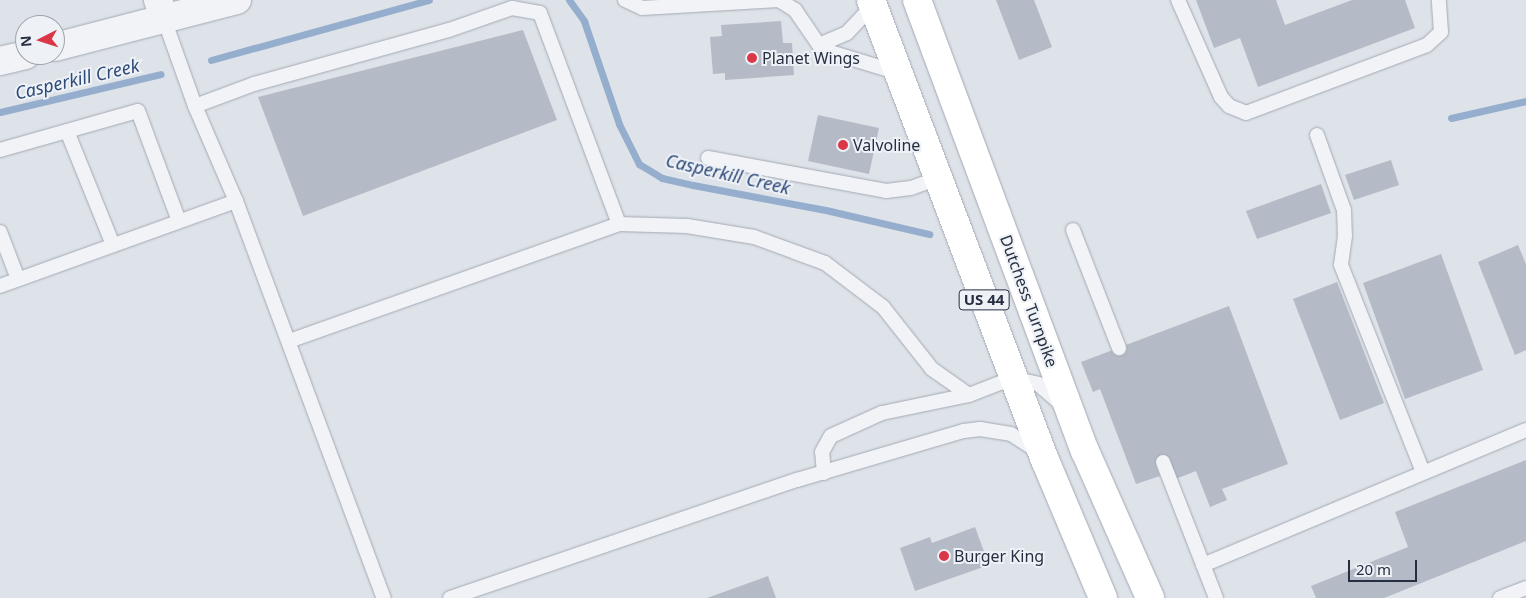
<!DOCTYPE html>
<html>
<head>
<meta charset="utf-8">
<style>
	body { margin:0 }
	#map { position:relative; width:1526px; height:598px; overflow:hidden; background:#dee2e9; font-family:"Noto Sans",sans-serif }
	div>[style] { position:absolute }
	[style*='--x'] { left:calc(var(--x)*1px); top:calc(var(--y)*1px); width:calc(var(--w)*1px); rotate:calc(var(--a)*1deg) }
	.stream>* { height:7px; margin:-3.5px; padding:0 3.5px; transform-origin:3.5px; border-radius:3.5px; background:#95aecd }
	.building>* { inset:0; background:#b5bbc6 }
	.roads { filter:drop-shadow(0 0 1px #a3a9b3) drop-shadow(0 0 1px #a3a9b3) }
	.service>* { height:14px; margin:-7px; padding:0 7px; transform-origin:7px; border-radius:7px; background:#f1f3f7 }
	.minor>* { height:28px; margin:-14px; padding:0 14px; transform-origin:14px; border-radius:14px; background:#f1f3f7 }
	.tertiary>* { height:28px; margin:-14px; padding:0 14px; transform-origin:14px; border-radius:14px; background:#f1f3f7 }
	.trunk>* { height:28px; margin:-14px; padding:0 14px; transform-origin:14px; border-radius:14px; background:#fff }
	.dots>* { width:14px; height:14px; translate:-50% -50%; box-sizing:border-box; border:2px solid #eef1f6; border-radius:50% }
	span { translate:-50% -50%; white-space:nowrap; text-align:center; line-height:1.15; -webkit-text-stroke:4px #eef1f6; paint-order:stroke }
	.shield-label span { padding:1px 4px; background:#eef1f6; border:1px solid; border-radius:4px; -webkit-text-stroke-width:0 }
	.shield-label { font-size:15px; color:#262f41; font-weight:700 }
	.poi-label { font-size:16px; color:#262f41 }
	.left { translate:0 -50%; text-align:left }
	.street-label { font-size:16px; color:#262f41 }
	.water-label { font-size:18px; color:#2c4b79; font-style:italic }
	.north { position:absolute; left:15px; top:15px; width:50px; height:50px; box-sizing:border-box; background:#eef1f6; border:1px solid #9ea3ae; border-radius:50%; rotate:265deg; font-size:14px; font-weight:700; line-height:20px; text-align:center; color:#262f41 }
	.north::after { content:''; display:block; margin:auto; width:18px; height:22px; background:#da3749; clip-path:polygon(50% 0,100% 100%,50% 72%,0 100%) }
	.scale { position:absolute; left:1348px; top:560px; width:69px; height:22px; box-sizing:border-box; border:2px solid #262f41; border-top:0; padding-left:6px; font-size:15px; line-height:18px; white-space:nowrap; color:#262f41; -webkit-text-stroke:4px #eef1f6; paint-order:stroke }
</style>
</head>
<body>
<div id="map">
	<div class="stream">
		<i style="--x:569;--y:0;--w:26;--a:54"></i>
		<i style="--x:584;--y:21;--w:109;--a:71.2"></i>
		<i style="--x:619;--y:124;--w:45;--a:63.4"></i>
		<i style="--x:639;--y:164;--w:27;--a:31"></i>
		<i style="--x:662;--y:178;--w:32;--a:13"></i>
		<i style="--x:693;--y:185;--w:139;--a:10.7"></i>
		<i style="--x:830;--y:211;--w:102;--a:13.1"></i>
		<i style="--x:211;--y:60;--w:226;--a:-15.4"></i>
		<i style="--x:0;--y:112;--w:165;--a:-13.3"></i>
		<i style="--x:1451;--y:118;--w:77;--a:-12.8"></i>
	</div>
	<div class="building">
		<i style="clip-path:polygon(996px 0,1034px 0,1052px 47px,1019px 60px)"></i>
		<i style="clip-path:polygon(1196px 0,1276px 0,1285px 25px,1352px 0,1405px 0,1415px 28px,1258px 87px,1240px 38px,1214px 48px)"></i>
		<i style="clip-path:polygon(781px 21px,783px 43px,792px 43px,794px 75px,725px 80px,725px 73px,713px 74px,710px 37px,722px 36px,721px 25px)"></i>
		<i style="clip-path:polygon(523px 30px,557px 120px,303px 216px,258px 97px)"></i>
		<i style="clip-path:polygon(818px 115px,879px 128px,869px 174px,808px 161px)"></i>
		<i style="clip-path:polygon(1391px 160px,1399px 185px,1354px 200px,1345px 175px)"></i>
		<i style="clip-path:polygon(1321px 184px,1331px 213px,1257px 239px,1246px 211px)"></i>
		<i style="clip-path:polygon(1518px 245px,1526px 264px,1526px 350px,1515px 355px,1478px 262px)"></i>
		<i style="clip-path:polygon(1441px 254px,1483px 370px,1405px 399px,1363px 283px)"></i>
		<i style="clip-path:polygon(1337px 282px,1384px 403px,1340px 420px,1293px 299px)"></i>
		<i style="clip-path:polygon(1229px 306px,1288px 464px,1222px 489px,1227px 500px,1210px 507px,1196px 471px,1173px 480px,1166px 461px,1156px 465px,1160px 476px,1136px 484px,1100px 389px,1093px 392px,1081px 362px)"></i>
		<i style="clip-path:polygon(1526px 460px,1526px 541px,1384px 598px,1316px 598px,1311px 586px,1408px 547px,1395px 512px)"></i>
		<i style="clip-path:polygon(975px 527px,989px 565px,915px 591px,900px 548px,930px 537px,932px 543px)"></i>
		<i style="clip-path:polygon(768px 576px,776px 598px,707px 598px)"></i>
	</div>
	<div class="roads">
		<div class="service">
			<i style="--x:625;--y:0;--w:19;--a:25"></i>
			<i style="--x:642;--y:8;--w:137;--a:-3.3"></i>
			<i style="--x:779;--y:0;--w:19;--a:32"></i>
			<i style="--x:795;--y:10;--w:42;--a:55.6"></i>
			<i style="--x:819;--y:45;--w:13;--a:32"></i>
			<i style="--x:830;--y:52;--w:72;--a:16.9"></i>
			<i style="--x:1178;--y:0;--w:106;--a:66.1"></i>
			<i style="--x:1221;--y:97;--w:12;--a:48"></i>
			<i style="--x:1229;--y:106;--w:18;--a:22"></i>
			<i style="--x:1246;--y:113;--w:193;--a:-20.6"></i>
			<i style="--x:1427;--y:45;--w:19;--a:-43"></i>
			<i style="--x:1441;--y:32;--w:32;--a:-94"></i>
			<i style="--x:164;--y:19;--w:92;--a:70.4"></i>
			<i style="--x:195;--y:106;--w:103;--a:66.7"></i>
			<i style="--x:236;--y:201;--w:424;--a:69.6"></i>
			<i style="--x:819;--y:45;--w:30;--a:-23"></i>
			<i style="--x:847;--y:33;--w:38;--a:-47"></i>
			<i style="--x:195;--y:106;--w:63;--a:-20.4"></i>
			<i style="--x:254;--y:84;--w:202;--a:-15.5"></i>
			<i style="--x:449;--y:30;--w:67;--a:-19.2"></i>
			<i style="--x:512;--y:8;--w:28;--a:10"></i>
			<i style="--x:540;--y:13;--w:225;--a:69.5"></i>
			<i style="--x:67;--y:131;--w:123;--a:68"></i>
			<i style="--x:1317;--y:135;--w:80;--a:70.2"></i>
			<i style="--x:1344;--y:210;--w:26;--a:88"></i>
			<i style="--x:1345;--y:236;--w:29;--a:98"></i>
			<i style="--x:1341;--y:265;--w:223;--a:68.4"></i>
			<i style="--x:0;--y:150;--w:143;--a:-15.8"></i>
			<i style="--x:138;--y:111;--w:117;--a:69.6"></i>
			<i style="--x:708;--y:158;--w:181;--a:10.5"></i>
			<i style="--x:886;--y:191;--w:25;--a:-7"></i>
			<i style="--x:911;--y:188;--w:29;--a:-20"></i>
			<i style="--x:1073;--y:230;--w:127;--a:68.7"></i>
			<i style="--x:0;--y:232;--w:50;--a:69"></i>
			<i style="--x:0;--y:286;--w:251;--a:-19.8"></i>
			<i style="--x:289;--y:341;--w:350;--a:-19.5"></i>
			<i style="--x:619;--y:224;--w:68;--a:1.7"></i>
			<i style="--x:687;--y:226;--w:68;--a:9.3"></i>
			<i style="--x:754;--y:237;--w:76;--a:20.1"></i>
			<i style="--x:825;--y:263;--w:73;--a:37.2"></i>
			<i style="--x:883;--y:307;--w:79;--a:51.7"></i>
			<i style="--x:932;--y:369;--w:45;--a:35.1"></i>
			<i style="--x:1163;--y:462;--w:146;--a:68.7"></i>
			<i style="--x:824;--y:473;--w:21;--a:-95"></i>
			<i style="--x:822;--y:452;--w:18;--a:-61"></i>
			<i style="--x:831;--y:436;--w:56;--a:-24.3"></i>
			<i style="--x:882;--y:413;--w:89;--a:-11.7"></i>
			<i style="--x:969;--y:395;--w:47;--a:-21.1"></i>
			<i style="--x:1013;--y:378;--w:26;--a:13"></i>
			<i style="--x:1038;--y:384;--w:30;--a:41"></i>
			<i style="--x:1203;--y:565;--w:350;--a:-22.7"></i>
			<i style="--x:450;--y:598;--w:367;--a:-18.8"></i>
			<i style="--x:797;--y:480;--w:174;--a:-16.4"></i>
			<i style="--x:964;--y:431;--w:16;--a:-7"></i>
			<i style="--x:980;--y:429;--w:31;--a:9"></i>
			<i style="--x:1011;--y:434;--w:31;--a:33"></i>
			<i style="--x:1500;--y:598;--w:28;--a:-21"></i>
		</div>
		<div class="minor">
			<i style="--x:158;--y:0;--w:20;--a:72"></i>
		</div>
		<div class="tertiary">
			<i style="--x:55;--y:47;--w:188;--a:-14.5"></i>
			<i style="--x:0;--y:61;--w:26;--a:-13"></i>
		</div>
		<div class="trunk">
			<i style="--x:871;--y:0;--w:492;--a:69.3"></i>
			<i style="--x:1045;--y:460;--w:150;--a:67.2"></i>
			<i style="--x:917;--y:0;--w:481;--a:69.6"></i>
			<i style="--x:1085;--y:451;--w:161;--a:66.1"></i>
		</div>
	</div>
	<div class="dots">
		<i style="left:752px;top:58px;background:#da3749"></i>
		<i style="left:843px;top:145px;background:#da3749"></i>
		<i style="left:944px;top:556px;background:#da3749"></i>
	</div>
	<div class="shield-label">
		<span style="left:984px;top:300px">US 44</span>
	</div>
	<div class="poi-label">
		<span class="left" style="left:762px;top:58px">Planet Wings</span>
		<span class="left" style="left:853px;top:145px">Valvoline</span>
		<span class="left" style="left:954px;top:556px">Burger King</span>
	</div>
	<div class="street-label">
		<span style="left:1029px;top:301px;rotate:70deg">Dutchess Turnpike</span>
	</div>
	<div class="water-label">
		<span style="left:77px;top:79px;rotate:-13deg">Casperkill Creek</span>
		<span style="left:728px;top:174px;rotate:13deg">Casperkill Creek</span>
	</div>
	<div class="north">N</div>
	<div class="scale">20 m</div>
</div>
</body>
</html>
